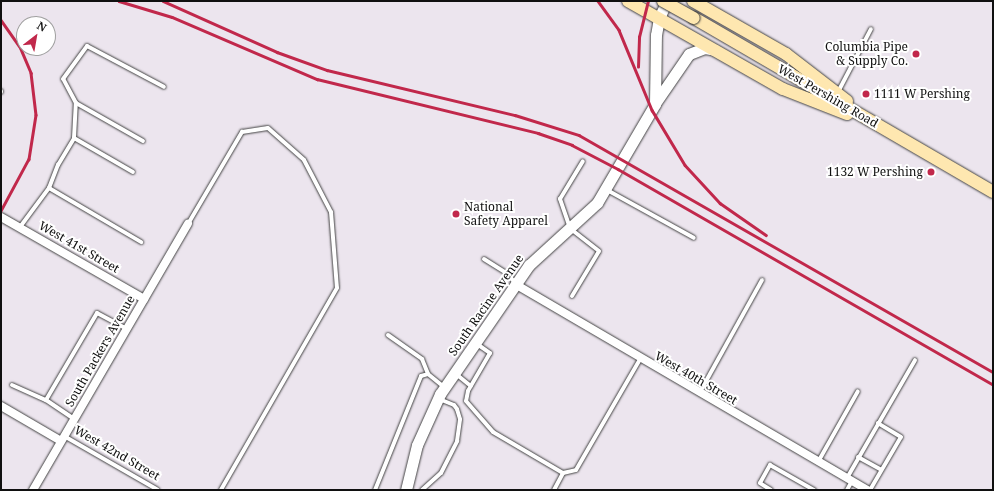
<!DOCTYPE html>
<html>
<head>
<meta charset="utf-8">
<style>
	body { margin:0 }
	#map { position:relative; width:994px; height:491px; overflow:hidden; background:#fffbf4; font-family:"Noto Serif",serif }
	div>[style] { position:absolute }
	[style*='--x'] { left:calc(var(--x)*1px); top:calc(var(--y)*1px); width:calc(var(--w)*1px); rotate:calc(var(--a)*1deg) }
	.industrial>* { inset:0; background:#ece5ee }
	.roads { filter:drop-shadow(0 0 1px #434343) drop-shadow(0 0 1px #434343) }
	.service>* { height:4px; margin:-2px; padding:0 2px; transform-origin:2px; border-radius:2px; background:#fff }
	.minor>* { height:8px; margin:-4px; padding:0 4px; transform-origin:4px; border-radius:4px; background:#fff }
	.tertiary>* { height:11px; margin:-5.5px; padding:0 5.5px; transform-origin:5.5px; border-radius:5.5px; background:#fff }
	.secondary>* { height:12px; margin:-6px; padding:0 6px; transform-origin:6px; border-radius:6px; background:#fee7b0 }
	.rail>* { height:2.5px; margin:-1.25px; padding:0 1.25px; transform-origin:1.25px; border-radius:1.25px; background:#c1284b }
	.bridges { filter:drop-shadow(0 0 1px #323232) drop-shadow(0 0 1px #323232) }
	.secondary-bridge>* { height:12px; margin:-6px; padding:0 6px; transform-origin:6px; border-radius:6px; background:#fee7b0 }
	.dots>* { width:11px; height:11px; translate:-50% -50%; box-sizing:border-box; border:2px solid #fff; border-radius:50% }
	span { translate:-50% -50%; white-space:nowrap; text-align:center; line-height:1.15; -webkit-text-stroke:4px #fff; paint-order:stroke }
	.poi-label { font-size:12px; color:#101010 }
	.right { translate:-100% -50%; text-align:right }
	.left { translate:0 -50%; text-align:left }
	.street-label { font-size:12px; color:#101010 }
	.frame { position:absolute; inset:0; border:2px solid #101010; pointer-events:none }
	.north { position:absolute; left:16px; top:16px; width:40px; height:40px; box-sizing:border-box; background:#fff; border:1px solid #9f9f9f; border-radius:50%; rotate:31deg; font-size:11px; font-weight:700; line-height:16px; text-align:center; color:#101010 }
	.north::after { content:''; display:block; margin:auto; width:14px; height:18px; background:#c1284b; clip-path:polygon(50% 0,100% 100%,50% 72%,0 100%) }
</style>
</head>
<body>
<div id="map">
	<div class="industrial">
		<i style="clip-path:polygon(evenodd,1px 1px,993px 1px,993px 490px,1px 490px,1px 1px,24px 24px,48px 24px,48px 48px,24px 48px,24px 24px)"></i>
	</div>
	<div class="roads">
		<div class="service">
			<i style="--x:1;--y:91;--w:1;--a:90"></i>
			<i style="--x:838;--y:92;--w:71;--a:-62.4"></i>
			<i style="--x:76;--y:103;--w:77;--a:29.6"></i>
			<i style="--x:74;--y:138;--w:68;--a:30"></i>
			<i style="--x:49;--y:188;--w:107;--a:30.4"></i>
			<i style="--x:607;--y:190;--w:99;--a:28.9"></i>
			<i style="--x:188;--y:224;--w:107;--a:-59.6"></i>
			<i style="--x:242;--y:132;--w:26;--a:-9"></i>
			<i style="--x:268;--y:128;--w:48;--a:41.6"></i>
			<i style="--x:304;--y:160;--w:59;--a:62.6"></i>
			<i style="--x:331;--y:212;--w:76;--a:85.5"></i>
			<i style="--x:337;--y:288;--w:233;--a:119.9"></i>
			<i style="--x:20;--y:227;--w:49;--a:-53.4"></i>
			<i style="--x:49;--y:188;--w:25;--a:-69"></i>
			<i style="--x:58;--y:165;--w:31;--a:-59"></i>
			<i style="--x:74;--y:138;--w:35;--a:-87"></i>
			<i style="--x:76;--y:103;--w:27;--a:-118"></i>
			<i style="--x:63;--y:79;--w:41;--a:-54"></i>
			<i style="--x:87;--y:46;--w:87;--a:28"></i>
			<i style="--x:484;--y:259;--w:28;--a:32"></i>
			<i style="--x:508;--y:274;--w:11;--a:52"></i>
			<i style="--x:572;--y:296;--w:52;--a:-59"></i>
			<i style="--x:599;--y:251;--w:37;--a:-142"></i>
			<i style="--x:570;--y:228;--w:31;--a:-109"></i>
			<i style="--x:560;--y:199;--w:44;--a:-58.8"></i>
			<i style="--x:388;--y:335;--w:42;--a:35.2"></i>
			<i style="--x:422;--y:359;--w:16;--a:68"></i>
			<i style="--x:477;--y:344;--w:16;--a:35"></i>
			<i style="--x:490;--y:353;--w:44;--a:120.1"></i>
			<i style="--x:468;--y:391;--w:10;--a:101"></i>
			<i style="--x:466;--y:401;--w:41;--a:48.9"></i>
			<i style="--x:493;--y:432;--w:81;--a:30.4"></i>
			<i style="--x:563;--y:473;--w:13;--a:-13"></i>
			<i style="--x:576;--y:470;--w:128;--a:-60"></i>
			<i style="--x:456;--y:374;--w:19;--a:39"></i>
			<i style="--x:12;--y:385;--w:37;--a:24"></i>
			<i style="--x:46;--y:400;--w:34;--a:34"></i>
			<i style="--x:700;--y:392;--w:128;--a:-61"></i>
			<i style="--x:46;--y:400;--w:101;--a:-59.6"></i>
			<i style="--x:97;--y:313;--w:34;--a:28"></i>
			<i style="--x:64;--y:436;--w:108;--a:29.9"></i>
			<i style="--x:858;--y:457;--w:26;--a:29"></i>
			<i style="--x:818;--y:462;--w:81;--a:-60.6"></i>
			<i style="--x:847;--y:478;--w:136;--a:-60"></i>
			<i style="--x:375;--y:490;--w:123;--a:-68"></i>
			<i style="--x:421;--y:376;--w:7;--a:-16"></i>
			<i style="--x:428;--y:374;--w:21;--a:39"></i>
			<i style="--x:422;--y:490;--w:25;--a:-42"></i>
			<i style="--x:441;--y:473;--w:36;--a:-63"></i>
			<i style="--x:457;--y:441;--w:22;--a:-82"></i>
			<i style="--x:460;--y:419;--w:10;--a:-107"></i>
			<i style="--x:457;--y:409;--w:5;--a:-127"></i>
			<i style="--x:454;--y:405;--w:16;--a:-158"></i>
			<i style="--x:554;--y:490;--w:19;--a:-62"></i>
			<i style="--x:771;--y:490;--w:13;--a:-148"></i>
			<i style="--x:760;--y:483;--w:21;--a:-61"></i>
			<i style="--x:770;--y:465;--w:51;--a:29.6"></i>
			<i style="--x:847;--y:490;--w:10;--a:-61"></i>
			<i style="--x:870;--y:490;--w:61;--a:-59.7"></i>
			<i style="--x:901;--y:437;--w:27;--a:-149"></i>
		</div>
		<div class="minor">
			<i style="--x:1;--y:217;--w:165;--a:29.8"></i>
			<i style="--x:515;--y:284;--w:408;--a:30.3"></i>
			<i style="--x:1;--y:406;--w:69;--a:30.3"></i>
			<i style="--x:33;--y:490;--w:308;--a:-59.8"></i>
		</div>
		<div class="tertiary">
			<i style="--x:656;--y:102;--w:58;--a:-55.5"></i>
			<i style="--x:689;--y:54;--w:17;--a:-21"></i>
			<i style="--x:705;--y:48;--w:10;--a:11"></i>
			<i style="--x:406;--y:490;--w:46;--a:-76.3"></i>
			<i style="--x:417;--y:445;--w:56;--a:-65.7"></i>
			<i style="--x:440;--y:394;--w:157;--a:-55.4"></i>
			<i style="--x:529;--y:265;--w:92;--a:-42.4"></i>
			<i style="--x:597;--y:203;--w:115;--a:-59.6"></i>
			<i style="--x:655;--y:104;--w:69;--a:-89.2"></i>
			<i style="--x:656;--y:35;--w:17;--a:-80"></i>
			<i style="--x:659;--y:18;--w:19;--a:-65"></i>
		</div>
		<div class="secondary">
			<i style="--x:628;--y:1;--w:178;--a:29.6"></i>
			<i style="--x:783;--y:89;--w:69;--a:21.3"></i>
			<i style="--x:693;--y:1;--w:107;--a:29.7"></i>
			<i style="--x:786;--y:54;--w:77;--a:37.6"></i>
			<i style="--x:694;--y:18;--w:346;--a:30.2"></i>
		</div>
	</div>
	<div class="rail">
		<i style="--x:119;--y:1;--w:55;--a:16.8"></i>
		<i style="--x:172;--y:17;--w:158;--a:23.2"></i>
		<i style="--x:317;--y:79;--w:228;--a:13.7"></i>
		<i style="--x:538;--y:133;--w:36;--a:19"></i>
		<i style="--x:572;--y:145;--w:52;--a:27.6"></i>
		<i style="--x:618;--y:169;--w:433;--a:29.9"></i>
		<i style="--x:163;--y:1;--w:125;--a:24.1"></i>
		<i style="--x:277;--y:52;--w:53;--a:19.8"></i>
		<i style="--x:327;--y:70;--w:193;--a:13.5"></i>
		<i style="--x:515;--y:115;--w:67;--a:17.4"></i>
		<i style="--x:579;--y:135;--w:477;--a:29.8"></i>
		<i style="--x:598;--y:1;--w:36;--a:54"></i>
		<i style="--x:619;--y:30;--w:87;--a:67.6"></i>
		<i style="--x:652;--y:110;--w:64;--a:59"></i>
		<i style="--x:685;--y:165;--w:52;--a:47.4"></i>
		<i style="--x:720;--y:203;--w:56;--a:34.8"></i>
		<i style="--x:1;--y:20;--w:35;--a:55"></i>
		<i style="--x:21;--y:49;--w:26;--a:67"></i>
		<i style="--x:31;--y:73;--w:42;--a:83.2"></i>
		<i style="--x:36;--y:115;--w:45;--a:99"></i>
		<i style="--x:29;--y:159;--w:59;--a:118.3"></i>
		<i style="--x:638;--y:67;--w:30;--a:-88"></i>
		<i style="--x:639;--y:37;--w:37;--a:-76"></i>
	</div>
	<div class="bridges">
		<div class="secondary-bridge">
			<i style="--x:663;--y:1;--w:35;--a:29"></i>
		</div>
	</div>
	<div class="dots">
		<i style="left:916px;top:54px;background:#c1284b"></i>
		<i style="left:866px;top:94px;background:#c1284b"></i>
		<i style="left:931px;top:172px;background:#c1284b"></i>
		<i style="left:456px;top:214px;background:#c1284b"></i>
	</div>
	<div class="poi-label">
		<span class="right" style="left:908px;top:54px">Columbia Pipe<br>&amp; Supply Co.</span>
		<span class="left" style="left:874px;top:94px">1111 W Pershing</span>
		<span class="right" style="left:923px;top:172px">1132 W Pershing</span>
		<span class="left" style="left:464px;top:214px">National<br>Safety Apparel</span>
	</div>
	<div class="street-label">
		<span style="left:828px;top:96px;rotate:30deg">West Pershing Road</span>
		<span style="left:79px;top:247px;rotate:30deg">West 41st Street</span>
		<span style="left:486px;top:305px;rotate:-55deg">South Racine Avenue</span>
		<span style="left:100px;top:351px;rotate:-60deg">South Packers Avenue</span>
		<span style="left:696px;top:378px;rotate:30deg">West 40th Street</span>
		<span style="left:117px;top:453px;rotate:30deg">West 42nd Street</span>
	</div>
	<div class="frame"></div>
	<div class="north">N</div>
</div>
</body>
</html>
